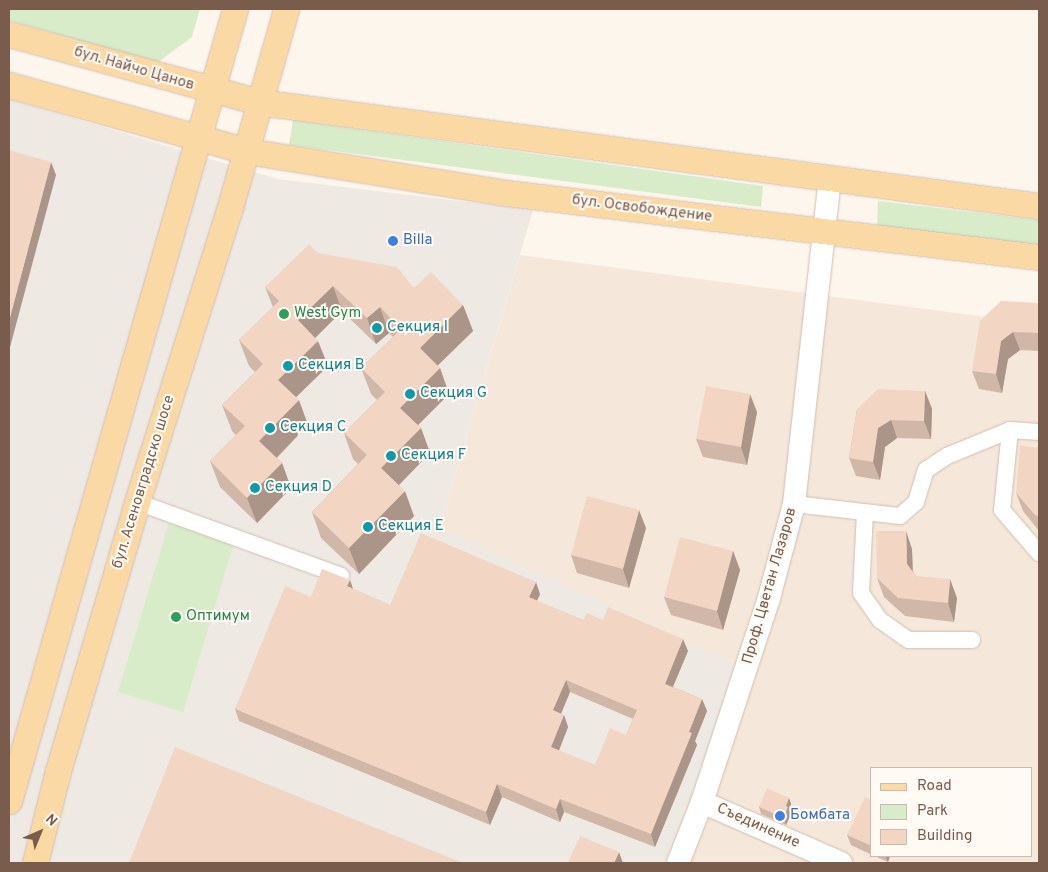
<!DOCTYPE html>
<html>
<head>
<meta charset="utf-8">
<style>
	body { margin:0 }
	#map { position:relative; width:1048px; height:872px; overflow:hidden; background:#fdf6ec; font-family:Overpass,sans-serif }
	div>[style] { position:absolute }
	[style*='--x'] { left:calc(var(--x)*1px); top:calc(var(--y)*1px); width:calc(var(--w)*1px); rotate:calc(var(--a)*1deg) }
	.residential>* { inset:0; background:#f5e8da }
	.industrial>* { inset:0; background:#efe9e4 }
	.green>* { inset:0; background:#d8ecc9 }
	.roads { filter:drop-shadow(0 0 1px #d1beb0) drop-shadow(0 0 1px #d1beb0) }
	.street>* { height:16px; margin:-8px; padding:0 8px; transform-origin:8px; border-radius:8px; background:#fff }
	.secondary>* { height:22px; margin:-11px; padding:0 11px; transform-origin:11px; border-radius:11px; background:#fff }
	.primary>* { height:25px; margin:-12.5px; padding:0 12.5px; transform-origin:12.5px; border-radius:12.5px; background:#fbd9a5 }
	.wall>* { inset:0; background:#d1b7a8 }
	.shaded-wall>* { inset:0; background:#aa9588 }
	.building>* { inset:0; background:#f3d5c3 }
	.dots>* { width:14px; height:14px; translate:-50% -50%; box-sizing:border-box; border:2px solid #fffaf3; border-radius:50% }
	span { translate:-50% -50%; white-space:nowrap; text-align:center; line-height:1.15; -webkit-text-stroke:4px #fffaf3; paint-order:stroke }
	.street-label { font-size:15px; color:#7a5c4d }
	.shop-label { font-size:15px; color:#366cbe }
	.left { translate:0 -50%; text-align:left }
	.leisure-label { font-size:15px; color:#27864d }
	.culture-label { font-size:15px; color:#0d838f }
	.frame { position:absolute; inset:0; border:10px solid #7a5c4d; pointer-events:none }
	.legend { position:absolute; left:870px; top:767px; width:162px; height:90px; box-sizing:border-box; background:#fffaf3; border:1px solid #cabbb1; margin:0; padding:6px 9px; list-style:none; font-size:15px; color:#7a5c4d }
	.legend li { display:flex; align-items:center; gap:10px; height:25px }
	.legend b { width:25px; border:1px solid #cabbb1 }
	.north { position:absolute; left:15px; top:807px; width:50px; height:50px; -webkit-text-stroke:4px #fffaf3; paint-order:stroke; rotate:44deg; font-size:14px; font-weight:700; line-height:20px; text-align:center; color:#7a5c4d }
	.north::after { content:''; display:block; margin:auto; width:18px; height:22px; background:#7a5c4d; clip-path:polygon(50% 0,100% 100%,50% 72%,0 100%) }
</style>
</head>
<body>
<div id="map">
	<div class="residential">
		<i style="clip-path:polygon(evenodd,520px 255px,1039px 324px,1039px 863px,684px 863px,440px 527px,520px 255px,872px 768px,1032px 768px,1032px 856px,872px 856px,872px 768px)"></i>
	</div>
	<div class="industrial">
		<i style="clip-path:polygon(9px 99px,278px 179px,533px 210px,440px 527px,734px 664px,714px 758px,684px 863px,9px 863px)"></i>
	</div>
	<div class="green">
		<i style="clip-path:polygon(9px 9px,200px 9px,192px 37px,157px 63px,9px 20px)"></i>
		<i style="clip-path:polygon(293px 120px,763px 186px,761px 207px,289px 145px)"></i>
		<i style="clip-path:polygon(878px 201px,1039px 220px,1039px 246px,877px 227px)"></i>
		<i style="clip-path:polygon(169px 523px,234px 543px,183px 712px,118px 692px)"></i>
	</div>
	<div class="roads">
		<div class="street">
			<i style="--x:1010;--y:430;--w:80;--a:95.7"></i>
			<i style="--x:1002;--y:510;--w:57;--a:49.3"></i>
			<i style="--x:137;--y:502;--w:217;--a:19.9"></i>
			<i style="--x:794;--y:504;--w:107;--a:6.5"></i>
			<i style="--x:900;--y:516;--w:21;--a:-41"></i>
			<i style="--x:916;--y:502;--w:34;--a:-73"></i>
			<i style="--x:926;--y:470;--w:25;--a:-34"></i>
			<i style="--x:947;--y:456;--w:68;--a:-22.4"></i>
			<i style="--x:1010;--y:430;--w:29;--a:4"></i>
			<i style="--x:865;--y:512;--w:81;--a:92.8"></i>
			<i style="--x:861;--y:593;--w:33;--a:55"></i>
			<i style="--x:880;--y:620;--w:35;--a:35"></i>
			<i style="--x:909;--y:640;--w:63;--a:0"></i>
		</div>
		<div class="secondary">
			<i style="--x:702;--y:802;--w:152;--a:23.7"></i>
			<i style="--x:678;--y:863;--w:66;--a:-68.5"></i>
			<i style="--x:702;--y:802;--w:215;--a:-71.8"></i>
			<i style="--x:769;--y:598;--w:97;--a:-75.1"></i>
			<i style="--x:794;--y:504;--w:326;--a:-83.7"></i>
		</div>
		<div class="primary">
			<i style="--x:9;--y:34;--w:259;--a:15.2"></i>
			<i style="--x:259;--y:102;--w:787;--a:7.59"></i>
			<i style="--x:9;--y:85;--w:247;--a:15.5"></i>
			<i style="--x:247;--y:151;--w:263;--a:9.2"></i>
			<i style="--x:507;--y:193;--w:536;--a:6.86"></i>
			<i style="--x:9;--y:801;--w:824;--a:-74.07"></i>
			<i style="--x:35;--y:863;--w:95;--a:-76"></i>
			<i style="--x:58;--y:771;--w:280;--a:-73.6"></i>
			<i style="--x:137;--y:502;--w:305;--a:-72.5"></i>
			<i style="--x:229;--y:211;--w:210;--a:-74.2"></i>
		</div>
	</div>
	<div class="wall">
		<i style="clip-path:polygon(318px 253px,463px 305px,473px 331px,437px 366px,440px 368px,449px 394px,418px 425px,421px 428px,430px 453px,399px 485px,414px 516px,359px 574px,321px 538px,312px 512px,358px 464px,353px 459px,344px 433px,377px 400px,371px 394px,361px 368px,393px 337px,389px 333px,376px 344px,342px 311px,315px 338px,328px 366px,296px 397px,308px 425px,277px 458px,282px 463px,291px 488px,257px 523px,220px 487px,210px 461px,236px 435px,232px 431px,222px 405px,255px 372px,249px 366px,239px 340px,273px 307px,265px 287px)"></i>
		<i style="clip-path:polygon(1039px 303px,1039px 351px,1020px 350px,1008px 359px,1002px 393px,979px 389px,972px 371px)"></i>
		<i style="clip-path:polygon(925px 391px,932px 409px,931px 439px,897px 438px,885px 447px,880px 480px,856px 476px,849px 458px,857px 409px)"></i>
		<i style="clip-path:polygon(757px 412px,747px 465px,703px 457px,696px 439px)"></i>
		<i style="clip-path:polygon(1039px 448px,1039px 531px,1023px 511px,1016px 493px)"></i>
		<i style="clip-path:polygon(646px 528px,629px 588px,577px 573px,571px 555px)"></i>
		<i style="clip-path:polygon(912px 549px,913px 572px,916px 576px,957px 598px,954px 622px,905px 616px,884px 597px,877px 578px)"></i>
		<i style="clip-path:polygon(733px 551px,740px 570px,723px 630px,671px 615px,664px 597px)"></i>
		<i style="clip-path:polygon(evenodd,350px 580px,353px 589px,390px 605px,540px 594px,537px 601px,583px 620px,603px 620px,688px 651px,673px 687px,702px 699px,707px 711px,695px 741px,697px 745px,655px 847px,564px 812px,560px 822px,502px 797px,490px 825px,239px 721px,235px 709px,311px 597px,350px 580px,570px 692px,633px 719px,626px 735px,595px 765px,559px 751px,568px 727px,564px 715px,561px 714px,570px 692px)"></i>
		<i style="clip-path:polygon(789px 798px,791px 804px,789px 810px,791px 814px,786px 825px,761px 814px,759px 807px)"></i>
		<i style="clip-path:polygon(872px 800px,872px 855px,851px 845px,847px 835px)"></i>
		<i style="clip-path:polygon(874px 856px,890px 856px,888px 862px)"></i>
	</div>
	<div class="shaded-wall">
		<i style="clip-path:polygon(51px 162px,56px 175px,9px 351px,9px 321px)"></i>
		<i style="clip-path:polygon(333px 286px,342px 311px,307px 346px,298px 320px)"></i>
		<i style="clip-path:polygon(463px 305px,473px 331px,429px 374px,420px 348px)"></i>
		<i style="clip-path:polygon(380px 307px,389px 333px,376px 344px,367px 318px)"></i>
		<i style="clip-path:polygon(1013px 332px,1020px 350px,1008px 359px,1002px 393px,996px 374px,1001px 341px)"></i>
		<i style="clip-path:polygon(318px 341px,328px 366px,288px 405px,278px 380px)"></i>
		<i style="clip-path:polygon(440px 368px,449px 394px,410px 433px,400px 408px)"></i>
		<i style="clip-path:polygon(925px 391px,932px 409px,931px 439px,924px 421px)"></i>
		<i style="clip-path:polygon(750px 394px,757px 412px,747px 465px,741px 447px)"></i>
		<i style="clip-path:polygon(299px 400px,308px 425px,268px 466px,259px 441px)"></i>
		<i style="clip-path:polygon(891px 420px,897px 438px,885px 447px,880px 480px,873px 462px,878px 428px)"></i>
		<i style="clip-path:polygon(421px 428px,430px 453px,390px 494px,381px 468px)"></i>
		<i style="clip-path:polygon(282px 463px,291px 488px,257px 523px,247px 498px)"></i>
		<i style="clip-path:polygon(405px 491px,414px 516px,359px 574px,349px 548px)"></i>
		<i style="clip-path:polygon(639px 510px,646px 528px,629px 588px,623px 569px)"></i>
		<i style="clip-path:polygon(906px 531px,912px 549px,913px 582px,907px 564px)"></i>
		<i style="clip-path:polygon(733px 551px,740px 570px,723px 630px,717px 611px)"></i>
		<i style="clip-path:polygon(950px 579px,957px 598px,954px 622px,948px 603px)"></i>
		<i style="clip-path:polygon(350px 580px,354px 592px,347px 586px)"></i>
		<i style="clip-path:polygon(536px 582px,540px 594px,533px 609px,529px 597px)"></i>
		<i style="clip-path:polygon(683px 639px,688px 651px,669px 696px,665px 684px)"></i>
		<i style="clip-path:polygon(566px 680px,570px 692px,557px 723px,553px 710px)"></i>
		<i style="clip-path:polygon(702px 699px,707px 711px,695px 741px,697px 745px,655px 847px,651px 834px,689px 732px)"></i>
		<i style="clip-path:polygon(564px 715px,568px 727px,555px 760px,551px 747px)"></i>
		<i style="clip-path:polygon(497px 784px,502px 797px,490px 825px,486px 812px)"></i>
		<i style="clip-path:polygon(789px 798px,791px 804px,789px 810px,791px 814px,786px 825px,784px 818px,786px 806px)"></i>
		<i style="clip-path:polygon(560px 799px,564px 812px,560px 822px,556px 809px)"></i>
		<i style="clip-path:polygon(619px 852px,623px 863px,614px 863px)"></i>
		<i style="clip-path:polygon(885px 856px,890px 856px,888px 862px)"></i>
	</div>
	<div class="building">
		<i style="clip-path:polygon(9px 150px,51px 162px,9px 321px)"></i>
		<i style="clip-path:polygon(309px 244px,318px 253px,397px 267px,414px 288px,431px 272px,463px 305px,420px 348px,440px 368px,400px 408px,421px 428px,381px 468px,405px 491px,349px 548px,312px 512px,367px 455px,344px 433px,385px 392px,361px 368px,401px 329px,380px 307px,367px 318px,333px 286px,298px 320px,318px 341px,278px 380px,299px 400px,259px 441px,282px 463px,247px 498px,210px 461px,245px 426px,222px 405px,263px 364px,239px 340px,279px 301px,265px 287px)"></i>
		<i style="clip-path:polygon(1001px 301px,1039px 303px,1039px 333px,1013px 332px,1001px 341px,996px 374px,972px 371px,980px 321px)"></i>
		<i style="clip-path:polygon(706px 386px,750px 394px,741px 447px,696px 439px)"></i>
		<i style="clip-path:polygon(878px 389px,925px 391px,924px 421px,891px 420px,878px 428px,873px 462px,849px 458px,857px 409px)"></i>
		<i style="clip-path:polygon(1020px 445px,1039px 448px,1039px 516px,1035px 515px,1016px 493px)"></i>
		<i style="clip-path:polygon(587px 496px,639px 510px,623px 569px,571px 555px)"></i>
		<i style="clip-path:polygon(876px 531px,906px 531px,907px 564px,916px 576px,950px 579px,948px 603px,898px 598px,877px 578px)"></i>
		<i style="clip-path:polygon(evenodd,421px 533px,536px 582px,529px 597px,583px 620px,587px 613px,603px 620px,608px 607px,683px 639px,665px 684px,702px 699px,689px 732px,692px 733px,651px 834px,560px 799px,556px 809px,497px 784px,486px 812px,235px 709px,285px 586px,311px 597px,322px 569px,350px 580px,347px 586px,390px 605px,421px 533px,566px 680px,637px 710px,626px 735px,610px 728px,595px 765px,551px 747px,564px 715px,553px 710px,566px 680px)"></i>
		<i style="clip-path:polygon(680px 537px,733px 551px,717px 611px,664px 597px)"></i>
		<i style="clip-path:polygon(175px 747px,463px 863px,129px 863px)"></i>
		<i style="clip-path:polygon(767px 788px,789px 798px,786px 806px,788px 807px,784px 818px,759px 807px)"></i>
		<i style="clip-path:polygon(865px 797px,872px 800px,872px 846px,847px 835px)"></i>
		<i style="clip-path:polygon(580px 836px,619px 852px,614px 863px,568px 863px)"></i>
	</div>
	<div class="dots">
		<i style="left:393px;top:241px;background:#3f7fe0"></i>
		<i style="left:284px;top:314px;background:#2e9e5b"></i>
		<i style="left:377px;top:328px;background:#0f9aa8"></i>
		<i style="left:288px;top:366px;background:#0f9aa8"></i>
		<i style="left:410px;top:394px;background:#0f9aa8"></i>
		<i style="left:270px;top:428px;background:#0f9aa8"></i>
		<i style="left:391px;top:456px;background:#0f9aa8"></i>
		<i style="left:255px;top:488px;background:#0f9aa8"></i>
		<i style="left:368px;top:527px;background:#0f9aa8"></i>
		<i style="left:176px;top:617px;background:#2e9e5b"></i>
		<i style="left:780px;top:816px;background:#3f7fe0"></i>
	</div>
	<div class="street-label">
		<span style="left:134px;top:69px;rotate:16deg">бул. Найчо Цанов</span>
		<span style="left:642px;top:209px;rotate:7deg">бул. Освобождение</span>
		<span style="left:144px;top:482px;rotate:-73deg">бул. Асеновградско шосе</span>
		<span style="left:770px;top:586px;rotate:-74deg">Проф. Цветан Лазаров</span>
		<span style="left:758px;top:826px;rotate:24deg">Съединение</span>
	</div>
	<div class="shop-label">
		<span class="left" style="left:403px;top:241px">Billa</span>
		<span class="left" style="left:790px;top:816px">Бомбата</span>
	</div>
	<div class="leisure-label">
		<span class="left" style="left:294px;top:314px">West Gym</span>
		<span class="left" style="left:186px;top:617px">Оптимум</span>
	</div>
	<div class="culture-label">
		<span class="left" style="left:387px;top:328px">Секция I</span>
		<span class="left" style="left:298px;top:366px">Секция B</span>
		<span class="left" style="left:420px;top:394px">Секция G</span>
		<span class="left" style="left:280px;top:428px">Секция C</span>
		<span class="left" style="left:401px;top:456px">Секция F</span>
		<span class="left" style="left:265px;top:488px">Секция D</span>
		<span class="left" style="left:378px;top:527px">Секция E</span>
	</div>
	<div class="frame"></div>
	<ul class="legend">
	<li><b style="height:6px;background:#fbd9a5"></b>Road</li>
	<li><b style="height:14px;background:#d8ecc9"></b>Park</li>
	<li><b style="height:14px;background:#f3d5c3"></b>Building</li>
	</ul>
	<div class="north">N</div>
</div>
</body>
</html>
